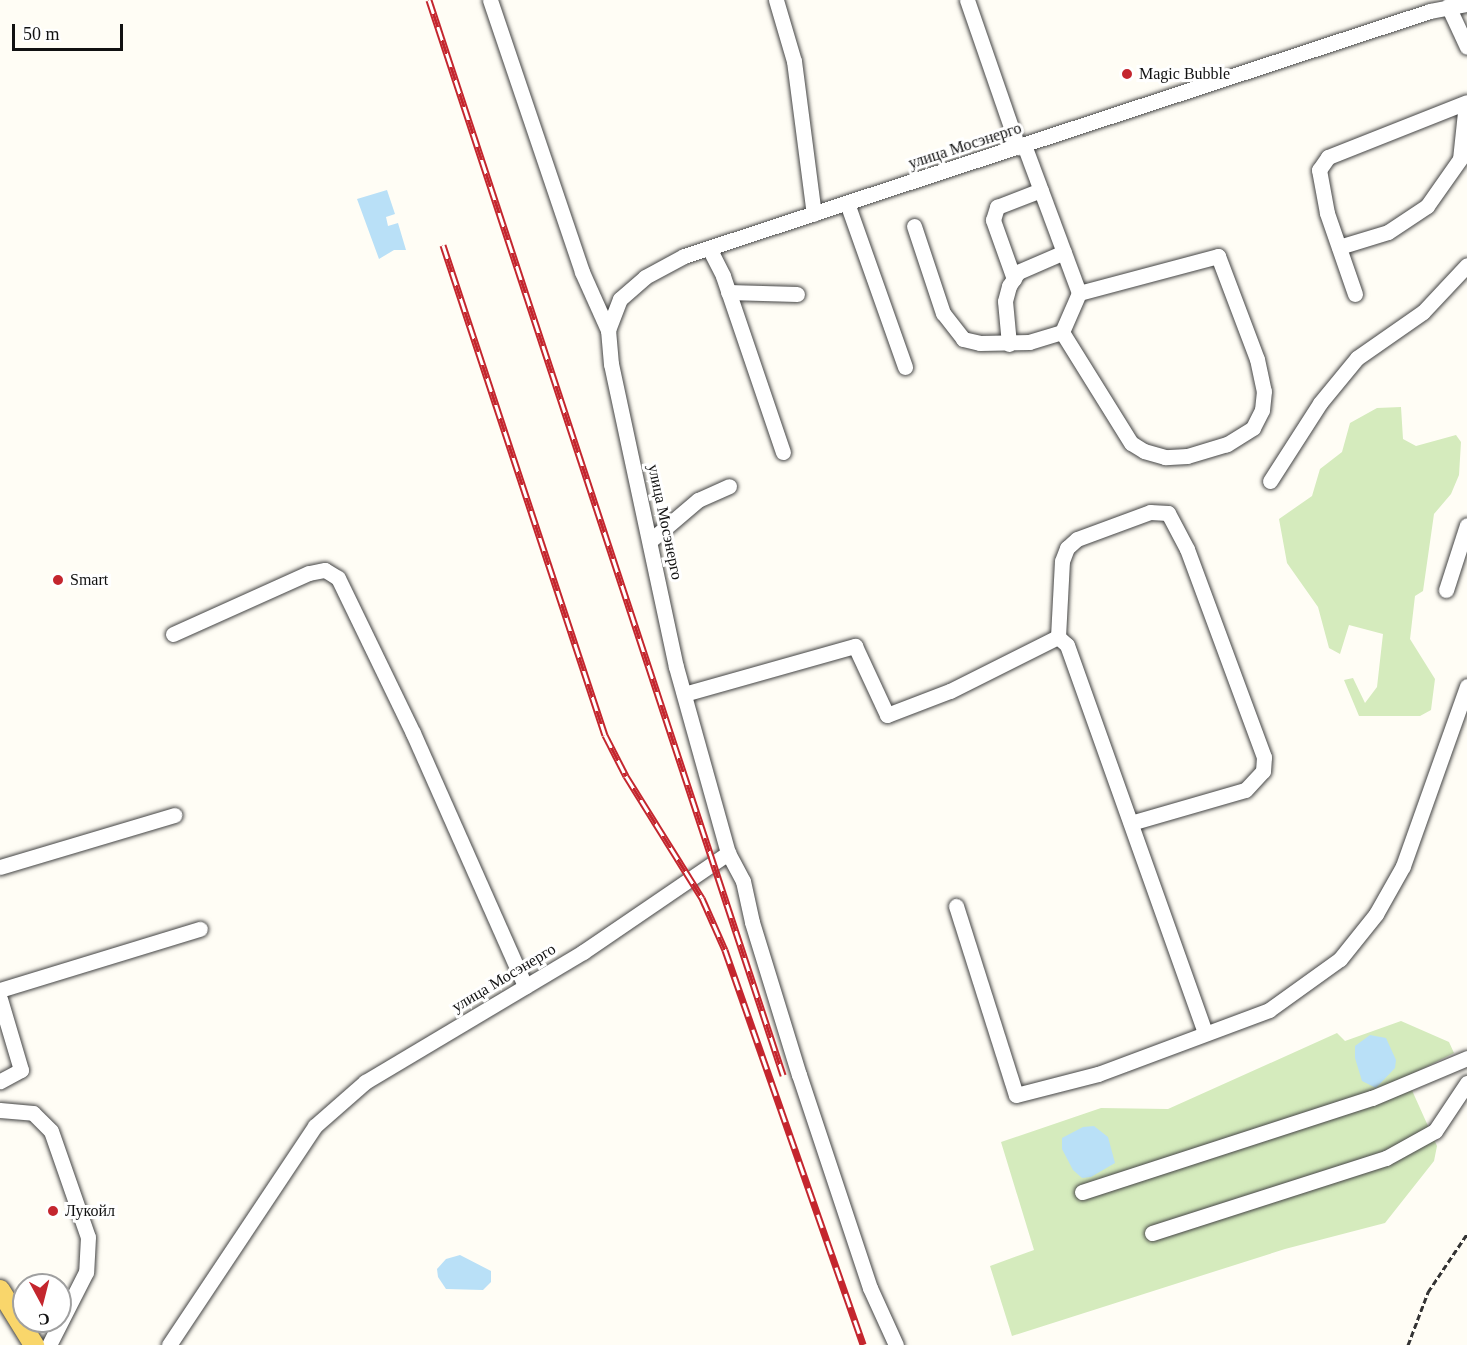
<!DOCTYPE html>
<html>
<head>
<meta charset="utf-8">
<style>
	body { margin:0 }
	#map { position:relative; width:1467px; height:1345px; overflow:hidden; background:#fffdf5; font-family:Georgia,serif }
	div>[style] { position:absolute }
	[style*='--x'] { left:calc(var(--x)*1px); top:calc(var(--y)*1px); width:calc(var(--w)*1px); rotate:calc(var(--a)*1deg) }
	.green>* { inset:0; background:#d5ebbd }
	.water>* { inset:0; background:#b9e0f7 }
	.path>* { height:3px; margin-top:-1.5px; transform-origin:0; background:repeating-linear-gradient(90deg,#333 0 6px,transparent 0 9px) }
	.roads { filter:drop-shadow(0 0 2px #444) drop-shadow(0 0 2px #444) }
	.minor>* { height:15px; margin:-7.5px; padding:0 7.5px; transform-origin:7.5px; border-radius:7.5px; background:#fff }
	.major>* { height:20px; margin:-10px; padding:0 10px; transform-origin:10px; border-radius:10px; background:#f9d66b }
	.rail>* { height:7px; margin-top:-3.5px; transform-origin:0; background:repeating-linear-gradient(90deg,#fff 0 14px,#c4262e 0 28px); box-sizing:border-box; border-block:2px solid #c4262e }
	.dots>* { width:16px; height:16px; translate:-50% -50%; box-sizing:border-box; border:3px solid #fff; border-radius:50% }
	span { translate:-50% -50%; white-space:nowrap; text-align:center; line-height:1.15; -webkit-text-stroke:6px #fff; paint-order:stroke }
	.poi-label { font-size:16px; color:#111 }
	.left { translate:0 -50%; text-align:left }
	.street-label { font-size:16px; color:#111 }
	.north { position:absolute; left:12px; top:1273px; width:60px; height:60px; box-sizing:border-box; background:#fff; border:2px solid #a0a0a0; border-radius:50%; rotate:173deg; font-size:16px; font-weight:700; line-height:24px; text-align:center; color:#111 }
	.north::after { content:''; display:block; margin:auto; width:21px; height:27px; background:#c4262e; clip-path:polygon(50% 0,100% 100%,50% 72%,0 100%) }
	.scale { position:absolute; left:12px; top:24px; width:111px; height:27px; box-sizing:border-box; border:3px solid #111; border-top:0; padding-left:8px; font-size:18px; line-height:21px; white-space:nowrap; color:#111; -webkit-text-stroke:4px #fff; paint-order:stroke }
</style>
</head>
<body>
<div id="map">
	<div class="green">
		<i style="clip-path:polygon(1401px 407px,1403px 439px,1416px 446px,1456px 435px,1461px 442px,1459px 475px,1451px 494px,1434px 514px,1423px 591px,1415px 596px,1410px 639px,1435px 679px,1431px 710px,1420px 716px,1359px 716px,1344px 680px,1353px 678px,1365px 703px,1377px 687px,1383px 634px,1349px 625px,1340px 654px,1329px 648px,1318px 607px,1287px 563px,1279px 519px,1312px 496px,1320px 469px,1342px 452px,1350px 423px,1377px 408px)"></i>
		<i style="clip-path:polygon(1401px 1021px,1449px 1042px,1454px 1053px,1406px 1077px,1437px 1146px,1434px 1161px,1385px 1223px,1285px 1249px,1012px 1336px,990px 1266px,1034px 1250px,1001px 1142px,1101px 1108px,1168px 1109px,1337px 1033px,1345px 1041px)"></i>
	</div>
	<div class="water">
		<i style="clip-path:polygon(387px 190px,395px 214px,386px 217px,388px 226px,398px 223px,406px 250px,394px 250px,379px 259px,357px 199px)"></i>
		<i style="clip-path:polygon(1370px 1035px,1386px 1038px,1396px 1060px,1395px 1068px,1376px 1088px,1362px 1081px,1355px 1058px,1355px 1046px)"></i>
		<i style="clip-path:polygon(1094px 1126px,1108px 1137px,1115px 1163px,1091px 1177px,1082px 1178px,1073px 1170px,1062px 1149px,1062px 1138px,1083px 1127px)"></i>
		<i style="clip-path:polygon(460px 1255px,491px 1271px,491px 1282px,483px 1290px,446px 1289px,438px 1277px,437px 1269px,446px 1259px)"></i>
	</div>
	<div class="path">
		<i style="--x:1408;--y:1345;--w:57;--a:-69.3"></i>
		<i style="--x:1428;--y:1292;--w:70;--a:-56.1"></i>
	</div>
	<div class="roads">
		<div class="minor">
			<i style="--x:490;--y:0;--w:287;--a:71.3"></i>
			<i style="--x:582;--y:272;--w:64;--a:65.9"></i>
			<i style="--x:776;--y:0;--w:64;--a:73.6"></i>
			<i style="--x:794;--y:61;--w:154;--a:82.6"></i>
			<i style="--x:967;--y:0;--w:156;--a:70.9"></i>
			<i style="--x:1448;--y:6;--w:45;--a:65.1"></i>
			<i style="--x:1024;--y:145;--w:158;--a:69.6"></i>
			<i style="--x:847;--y:203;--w:174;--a:70.5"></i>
			<i style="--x:914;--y:226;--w:92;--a:71.6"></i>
			<i style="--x:943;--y:313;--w:33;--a:52"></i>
			<i style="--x:963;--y:339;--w:17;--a:13"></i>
			<i style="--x:980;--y:343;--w:49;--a:-1.2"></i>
			<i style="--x:1029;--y:342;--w:34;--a:-17"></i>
			<i style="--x:1062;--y:332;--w:43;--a:-66.4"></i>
			<i style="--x:1079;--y:293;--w:144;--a:-14.9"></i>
			<i style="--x:1218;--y:256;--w:110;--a:69.3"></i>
			<i style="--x:1257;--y:359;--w:33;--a:78"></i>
			<i style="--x:1264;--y:391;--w:19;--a:96"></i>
			<i style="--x:1262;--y:410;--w:20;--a:117"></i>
			<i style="--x:1253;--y:428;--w:31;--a:148"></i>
			<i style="--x:1227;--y:444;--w:42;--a:163.3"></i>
			<i style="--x:1187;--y:456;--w:22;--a:177"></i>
			<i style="--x:1165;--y:457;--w:22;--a:-164"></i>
			<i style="--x:1144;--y:451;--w:15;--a:-148"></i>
			<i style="--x:1131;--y:443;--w:131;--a:-121.9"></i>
			<i style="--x:1339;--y:247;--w:51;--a:-17"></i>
			<i style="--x:1388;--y:232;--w:47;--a:-33.7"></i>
			<i style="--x:1427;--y:206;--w:57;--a:-54.9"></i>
			<i style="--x:1460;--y:159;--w:56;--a:-83.9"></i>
			<i style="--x:709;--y:248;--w:31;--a:63"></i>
			<i style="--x:723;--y:276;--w:186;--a:71.2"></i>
			<i style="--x:1014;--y:279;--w:63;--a:-109.6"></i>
			<i style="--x:993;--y:220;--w:14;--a:-73"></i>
			<i style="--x:997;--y:207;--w:47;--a:-21.1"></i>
			<i style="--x:728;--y:292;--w:69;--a:1.7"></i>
			<i style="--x:1355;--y:294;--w:86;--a:-109.1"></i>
			<i style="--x:1327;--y:213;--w:44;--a:-100.5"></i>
			<i style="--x:1319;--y:170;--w:16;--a:-55"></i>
			<i style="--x:1328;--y:157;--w:149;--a:-21.6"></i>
			<i style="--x:1009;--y:344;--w:43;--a:-95.3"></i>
			<i style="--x:1005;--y:301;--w:16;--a:-75"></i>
			<i style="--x:1009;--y:286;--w:17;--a:-57"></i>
			<i style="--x:1018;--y:272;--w:50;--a:-23.5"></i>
			<i style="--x:1270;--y:481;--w:93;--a:-57.3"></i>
			<i style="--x:1320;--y:403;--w:58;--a:-50.6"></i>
			<i style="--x:1357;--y:358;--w:80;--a:-34.9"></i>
			<i style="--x:1423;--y:312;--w:64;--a:-46.9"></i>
			<i style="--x:651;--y:540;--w:62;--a:-40.4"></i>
			<i style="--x:698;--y:500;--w:34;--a:-24"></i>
			<i style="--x:1446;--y:590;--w:68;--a:-72.1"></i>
			<i style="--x:173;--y:634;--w:149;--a:-24.2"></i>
			<i style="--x:309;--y:573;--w:16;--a:-11"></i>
			<i style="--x:325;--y:570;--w:15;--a:32"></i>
			<i style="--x:338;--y:578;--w:172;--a:64.2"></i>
			<i style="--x:413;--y:733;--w:277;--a:66.1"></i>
			<i style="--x:1058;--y:637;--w:76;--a:-87"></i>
			<i style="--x:1062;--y:561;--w:14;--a:-69"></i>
			<i style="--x:1067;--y:548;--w:13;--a:-42"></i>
			<i style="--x:1077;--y:539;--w:78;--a:-20.3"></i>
			<i style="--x:1150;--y:512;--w:18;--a:3"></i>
			<i style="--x:1168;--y:513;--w:41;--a:62.2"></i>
			<i style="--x:1187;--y:549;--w:222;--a:69.7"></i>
			<i style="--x:1264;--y:757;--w:14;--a:94"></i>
			<i style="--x:1263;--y:771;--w:26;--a:133"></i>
			<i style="--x:1245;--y:790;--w:119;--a:163.9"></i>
			<i style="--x:1058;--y:637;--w:12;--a:42"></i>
			<i style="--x:1067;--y:645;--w:412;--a:70.4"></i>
			<i style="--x:684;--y:694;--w:178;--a:-15.7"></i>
			<i style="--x:855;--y:646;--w:76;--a:65.1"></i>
			<i style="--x:887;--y:715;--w:67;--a:-20.9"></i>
			<i style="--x:950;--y:691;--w:121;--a:-26.6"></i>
			<i style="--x:0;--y:867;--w:182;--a:-16.6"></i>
			<i style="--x:956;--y:906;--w:198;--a:72.4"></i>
			<i style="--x:1016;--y:1095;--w:85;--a:-14.4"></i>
			<i style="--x:1098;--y:1074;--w:183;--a:-20.5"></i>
			<i style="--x:1269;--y:1010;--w:87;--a:-35.7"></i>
			<i style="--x:1340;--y:959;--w:58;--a:-51.3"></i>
			<i style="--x:1376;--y:914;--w:55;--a:-60.6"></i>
			<i style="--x:1403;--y:866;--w:191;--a:-70.4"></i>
			<i style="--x:0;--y:990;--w:209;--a:-17"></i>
			<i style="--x:0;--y:999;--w:74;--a:73.5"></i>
			<i style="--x:21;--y:1070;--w:24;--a:152"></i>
			<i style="--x:0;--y:1110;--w:33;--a:5"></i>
			<i style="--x:33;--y:1113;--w:25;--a:45"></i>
			<i style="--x:51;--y:1131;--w:112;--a:70.8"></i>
			<i style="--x:88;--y:1237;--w:35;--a:93"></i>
			<i style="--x:86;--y:1272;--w:82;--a:116.9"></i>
			<i style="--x:1082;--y:1192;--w:305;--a:-18"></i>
			<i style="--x:1372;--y:1098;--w:103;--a:-22.8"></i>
			<i style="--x:1152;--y:1233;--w:246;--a:-17.8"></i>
			<i style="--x:1386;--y:1158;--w:56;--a:-28.9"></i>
			<i style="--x:1435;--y:1131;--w:58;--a:-56.3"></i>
			<i style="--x:169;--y:1345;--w:263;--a:-56.3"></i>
			<i style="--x:315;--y:1126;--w:67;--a:-41.3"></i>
			<i style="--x:365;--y:1082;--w:254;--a:-30.8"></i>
			<i style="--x:583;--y:952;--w:176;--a:-34.3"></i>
			<i style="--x:896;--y:1345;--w:63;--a:-114.5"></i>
			<i style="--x:870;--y:1288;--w:225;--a:-108.4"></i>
			<i style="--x:799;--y:1075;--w:160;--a:-107.1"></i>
			<i style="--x:752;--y:922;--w:42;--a:-102.4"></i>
			<i style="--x:743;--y:881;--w:32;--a:-118"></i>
			<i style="--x:728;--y:853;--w:193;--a:-105.6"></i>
			<i style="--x:676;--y:667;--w:310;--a:-102.1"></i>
			<i style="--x:611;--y:364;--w:34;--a:-95"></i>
			<i style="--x:608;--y:330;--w:33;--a:-69"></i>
			<i style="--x:620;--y:299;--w:33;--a:-41"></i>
			<i style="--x:645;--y:277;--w:44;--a:-28.3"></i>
			<i style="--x:684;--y:256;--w:785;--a:-18.18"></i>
			<i style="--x:1430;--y:11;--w:38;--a:-11"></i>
		</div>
		<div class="major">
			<i style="--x:0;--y:1290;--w:65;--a:58.3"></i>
		</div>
	</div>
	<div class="rail">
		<i style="--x:429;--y:0;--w:1132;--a:71.77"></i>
		<i style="--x:443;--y:245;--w:516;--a:71.71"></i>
		<i style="--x:605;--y:735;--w:46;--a:62.9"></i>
		<i style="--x:626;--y:776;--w:144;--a:58.1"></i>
		<i style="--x:702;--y:898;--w:57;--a:66.1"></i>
		<i style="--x:725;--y:950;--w:418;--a:70.7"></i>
	</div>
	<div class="dots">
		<i style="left:1127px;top:74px;background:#c4262e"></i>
		<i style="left:58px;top:580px;background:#c4262e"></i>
		<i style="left:53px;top:1211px;background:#c4262e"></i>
	</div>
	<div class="poi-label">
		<span class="left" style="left:1139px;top:74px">Magic Bubble</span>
		<span class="left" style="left:70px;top:580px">Smart</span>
		<span class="left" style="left:65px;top:1211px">Лукойл</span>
	</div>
	<div class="street-label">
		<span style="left:965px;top:146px;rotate:-18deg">улица Мосэнерго</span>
		<span style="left:665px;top:522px;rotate:78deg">улица Мосэнерго</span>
		<span style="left:504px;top:978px;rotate:-31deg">улица Мосэнерго</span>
	</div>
	<div class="north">С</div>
	<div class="scale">50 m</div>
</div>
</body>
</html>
